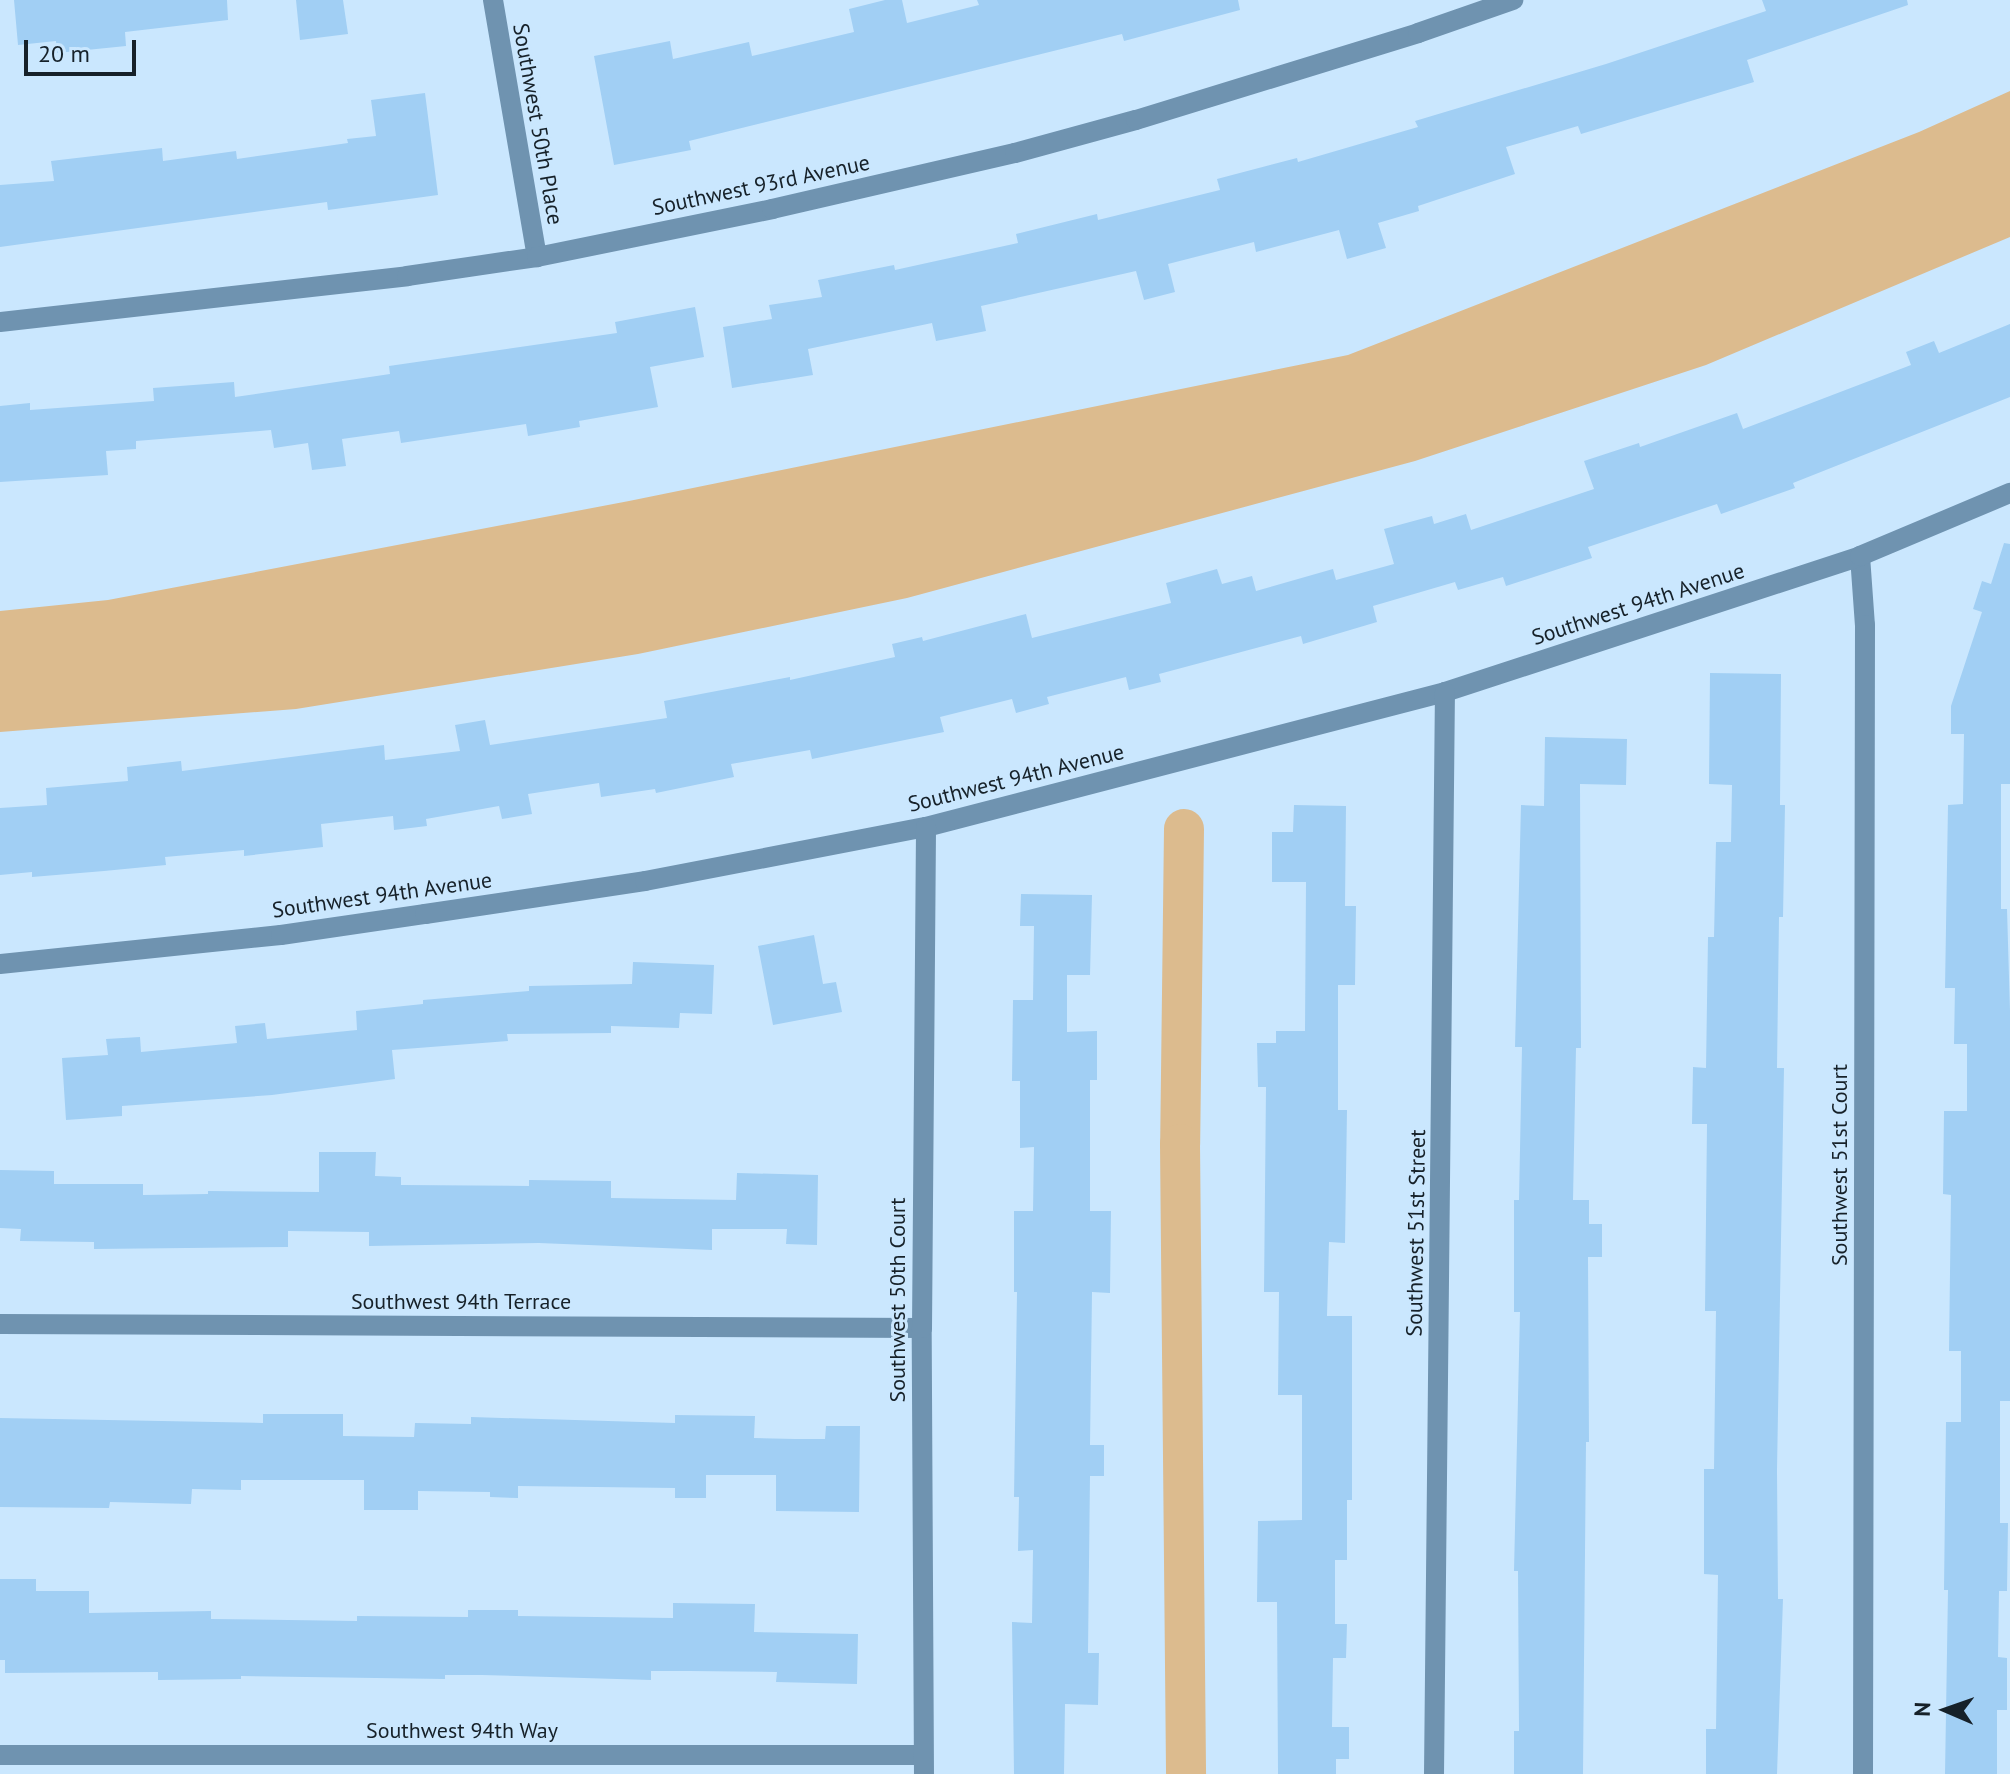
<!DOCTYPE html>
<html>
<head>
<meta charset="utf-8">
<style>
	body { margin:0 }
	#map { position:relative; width:2010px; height:1774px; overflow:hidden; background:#cae7fe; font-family:"PT Sans",sans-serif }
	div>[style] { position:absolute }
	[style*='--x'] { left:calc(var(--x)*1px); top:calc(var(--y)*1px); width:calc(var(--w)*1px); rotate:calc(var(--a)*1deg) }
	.water>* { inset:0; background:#dcbb8e }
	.canal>* { height:40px; margin:-20px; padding:0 20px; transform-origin:20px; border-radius:20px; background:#dcbb8e }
	.building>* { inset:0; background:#a1cff4 }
	.minor>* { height:20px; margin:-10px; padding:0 10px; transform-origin:10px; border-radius:10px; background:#6f93b0 }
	span { translate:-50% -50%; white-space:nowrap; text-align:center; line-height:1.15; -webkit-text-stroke:6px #cae7fe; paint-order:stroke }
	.street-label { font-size:22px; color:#162129 }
	.north { position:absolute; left:1906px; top:1670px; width:80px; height:80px; -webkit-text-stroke:6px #cae7fe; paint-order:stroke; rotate:272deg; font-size:22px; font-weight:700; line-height:32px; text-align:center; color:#162129 }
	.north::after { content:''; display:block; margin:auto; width:28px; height:36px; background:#162129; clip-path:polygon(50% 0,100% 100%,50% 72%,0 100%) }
	.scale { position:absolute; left:24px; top:40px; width:112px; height:36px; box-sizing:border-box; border:4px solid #162129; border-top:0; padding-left:10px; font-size:24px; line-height:28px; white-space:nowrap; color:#162129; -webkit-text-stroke:6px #cae7fe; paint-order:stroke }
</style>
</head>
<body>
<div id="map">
	<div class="water">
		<i style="clip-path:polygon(2010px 91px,2010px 237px,1706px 365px,1415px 461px,907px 598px,638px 654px,296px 709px,0 732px,0 611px,108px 600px,629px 501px,1348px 355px,1919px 132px)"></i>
	</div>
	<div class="canal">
		<i style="--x:1184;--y:829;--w:315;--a:90.7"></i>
		<i style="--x:1180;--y:1144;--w:630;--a:89.45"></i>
	</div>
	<div class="building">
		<i style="clip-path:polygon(14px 0,227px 0,228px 20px,125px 32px,126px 46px,57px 53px,56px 41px,18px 45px)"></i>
		<i style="clip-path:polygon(296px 0,343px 0,348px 34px,300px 40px)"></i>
		<i style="clip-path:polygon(885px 0,902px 0,907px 23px,979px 5px,977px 0,1238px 0,1240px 10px,1124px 41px,1122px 34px,689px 141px,691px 150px,614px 165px,594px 56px,670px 41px,673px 59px,749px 42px,752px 56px,854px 32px,849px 9px)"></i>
		<i style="clip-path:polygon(1762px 0,1907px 0,1908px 5px,1747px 60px,1754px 82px,1581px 134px,1578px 126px,1506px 147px,1515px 174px,1418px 206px,1419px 211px,1378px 223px,1386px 248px,1347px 259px,1339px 230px,1256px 252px,1254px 242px,1168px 264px,1175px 292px,1144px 300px,1136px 271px,981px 306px,986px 331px,936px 341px,932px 323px,808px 349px,813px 375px,732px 388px,723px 327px,772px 319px,769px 305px,822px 297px,818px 280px,894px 265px,895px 270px,1018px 243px,1016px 234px,1097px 214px,1098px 220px,1220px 190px,1217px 179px,1297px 158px,1298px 162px,1418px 127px,1415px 121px,1606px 64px,1766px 11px)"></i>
		<i style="clip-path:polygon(425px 93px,438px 195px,328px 210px,327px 202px,0 247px,0 185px,54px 181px,51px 161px,162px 148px,163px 161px,236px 151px,237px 159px,348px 143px,347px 139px,376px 136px,371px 100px)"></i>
		<i style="clip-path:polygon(695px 307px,704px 357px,650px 367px,658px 407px,579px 421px,580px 427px,528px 436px,526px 424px,401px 443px,399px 431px,342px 439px,346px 466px,312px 470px,308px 443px,274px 448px,271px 430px,136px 441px,136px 449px,106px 451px,108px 475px,0 482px,0 406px,30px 403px,30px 410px,154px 401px,153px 388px,234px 382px,235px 397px,390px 374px,389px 366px,617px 333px,615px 322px)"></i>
		<i style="clip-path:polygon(2010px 324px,2010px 397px,1793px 483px,1795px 488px,1721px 514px,1717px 504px,1588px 547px,1592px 558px,1506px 586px,1503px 577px,1458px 590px,1455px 582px,1373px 606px,1377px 622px,1303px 644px,1301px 636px,1159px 674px,1161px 682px,1129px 690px,1126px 677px,1047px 697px,1049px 704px,1016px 713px,1012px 699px,940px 717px,944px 732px,812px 759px,810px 750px,731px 764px,734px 777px,656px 793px,655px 789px,601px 797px,599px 783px,528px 794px,532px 814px,502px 819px,499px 806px,426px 819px,427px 826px,394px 830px,393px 816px,321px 824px,323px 847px,244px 856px,244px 850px,165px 857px,166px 865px,104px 871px,32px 877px,32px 872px,0 875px,0 808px,47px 805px,46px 788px,128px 781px,127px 767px,181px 761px,182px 771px,384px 745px,385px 760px,460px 751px,455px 725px,485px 720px,490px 745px,667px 718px,664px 701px,790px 677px,790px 680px,895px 657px,892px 644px,922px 637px,923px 641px,1026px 614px,1032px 638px,1171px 603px,1166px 583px,1217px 569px,1222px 584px,1252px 576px,1256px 591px,1333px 569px,1336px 580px,1394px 564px,1384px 529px,1432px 516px,1434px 524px,1466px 514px,1471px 530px,1594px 489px,1584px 461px,1639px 443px,1640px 447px,1737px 413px,1743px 429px,1911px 365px,1906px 352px,1934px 341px,1939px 353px)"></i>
		<i style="clip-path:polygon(2004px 543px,2010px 544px,2010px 784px,2001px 784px,2001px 909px,2007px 909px,2010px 1011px,2010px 1401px,2000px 1401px,2000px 1523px,2008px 1523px,2007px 1591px,1999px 1591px,1998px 1657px,2007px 1658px,2007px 1710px,1997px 1710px,1997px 1774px,1945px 1774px,1948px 1590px,1944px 1590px,1946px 1422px,1961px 1422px,1961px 1351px,1949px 1351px,1951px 1195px,1943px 1194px,1944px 1111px,1967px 1111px,1967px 1044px,1954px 1044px,1955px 988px,1945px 988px,1948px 805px,1963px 804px,1964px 734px,1951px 734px,1951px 706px,1982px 612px,1973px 609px,1982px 581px,1991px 584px)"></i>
		<i style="clip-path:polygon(1710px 673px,1781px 674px,1780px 805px,1785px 805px,1783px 917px,1779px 917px,1777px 1068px,1784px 1068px,1777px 1470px,1778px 1599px,1783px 1599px,1777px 1774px,1706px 1774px,1706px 1729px,1716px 1729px,1718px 1575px,1704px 1574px,1704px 1469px,1714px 1469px,1716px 1311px,1705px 1311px,1707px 1124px,1692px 1124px,1693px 1067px,1706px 1068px,1708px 937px,1714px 937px,1716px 842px,1731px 842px,1732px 785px,1709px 784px)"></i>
		<i style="clip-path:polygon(1545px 737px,1627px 739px,1626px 785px,1580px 784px,1581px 1048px,1576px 1048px,1573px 1200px,1589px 1200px,1589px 1224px,1602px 1224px,1602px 1257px,1588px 1257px,1589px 1442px,1586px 1442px,1583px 1774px,1514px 1774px,1514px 1731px,1519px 1731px,1518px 1571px,1514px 1571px,1520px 1312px,1514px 1312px,1514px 1200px,1519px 1200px,1522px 1047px,1515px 1047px,1521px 805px,1544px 806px)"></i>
		<i style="clip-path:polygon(1294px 805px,1346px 806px,1345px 906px,1356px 906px,1355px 985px,1338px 985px,1338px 1110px,1347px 1110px,1345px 1243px,1329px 1242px,1327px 1316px,1352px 1316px,1352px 1500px,1347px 1500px,1347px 1560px,1335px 1560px,1335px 1624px,1347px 1624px,1346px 1658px,1333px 1658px,1332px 1727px,1349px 1727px,1349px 1759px,1336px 1759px,1336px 1774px,1278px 1774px,1277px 1602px,1257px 1602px,1258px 1521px,1302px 1520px,1302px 1395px,1278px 1395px,1279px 1292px,1264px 1292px,1266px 1087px,1258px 1087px,1257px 1043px,1276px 1043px,1276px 1031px,1305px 1031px,1306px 882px,1272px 882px,1272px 832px,1293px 832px)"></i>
		<i style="clip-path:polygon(1021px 894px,1092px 895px,1090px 975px,1067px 975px,1067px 1032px,1097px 1031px,1097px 1080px,1090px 1080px,1090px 1211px,1111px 1211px,1110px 1293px,1092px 1292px,1090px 1445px,1104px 1445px,1104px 1476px,1090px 1476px,1088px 1653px,1099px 1653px,1098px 1705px,1065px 1704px,1064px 1774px,1014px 1774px,1012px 1622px,1032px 1623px,1033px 1550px,1018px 1551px,1019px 1497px,1014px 1497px,1017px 1292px,1014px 1292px,1014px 1211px,1033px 1211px,1034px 1147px,1020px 1148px,1020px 1081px,1012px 1081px,1013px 1000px,1033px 1000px,1034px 926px,1020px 926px)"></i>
		<i style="clip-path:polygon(814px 935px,823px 984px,836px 982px,842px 1012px,773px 1025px,758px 946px)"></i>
		<i style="clip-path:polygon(633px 962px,714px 965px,712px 1014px,680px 1013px,679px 1028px,611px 1026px,611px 1033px,507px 1034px,508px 1041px,392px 1050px,395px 1079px,272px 1095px,122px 1106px,122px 1116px,66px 1120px,62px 1058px,108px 1055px,106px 1039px,140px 1037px,141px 1052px,237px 1043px,235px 1026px,265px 1023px,267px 1039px,357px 1030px,356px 1011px,423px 1004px,423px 1000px,529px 991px,529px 986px,632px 984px)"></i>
		<i style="clip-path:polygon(319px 1152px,376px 1152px,375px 1176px,401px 1177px,401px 1185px,529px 1186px,529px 1180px,611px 1181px,611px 1198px,736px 1200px,737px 1173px,818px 1175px,817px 1245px,786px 1244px,787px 1229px,712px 1229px,712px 1250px,539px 1243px,369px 1246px,369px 1232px,288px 1231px,288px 1247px,94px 1249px,94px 1242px,20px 1241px,21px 1229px,0 1228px,0 1170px,54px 1171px,54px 1184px,143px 1184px,143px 1195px,208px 1194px,208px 1191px,319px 1192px)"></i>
		<i style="clip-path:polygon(263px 1414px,343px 1414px,343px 1436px,414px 1437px,415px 1423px,471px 1424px,471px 1417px,675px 1423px,675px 1415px,755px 1416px,754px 1438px,795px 1439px,825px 1439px,826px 1426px,860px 1426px,859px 1512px,776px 1511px,776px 1475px,706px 1475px,706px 1498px,675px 1498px,675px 1488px,518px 1486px,518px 1498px,490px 1497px,490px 1492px,418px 1491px,418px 1510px,364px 1510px,364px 1480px,241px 1480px,241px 1490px,192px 1489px,191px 1504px,110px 1502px,109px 1508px,0 1507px,0 1418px,263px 1423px)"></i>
		<i style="clip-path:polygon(0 1579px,36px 1579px,36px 1591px,89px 1591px,89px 1613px,211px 1611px,211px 1619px,357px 1621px,357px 1616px,468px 1617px,468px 1610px,518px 1610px,518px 1616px,673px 1618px,673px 1603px,755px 1604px,754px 1632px,858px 1634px,857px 1684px,776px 1682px,777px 1672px,689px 1671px,651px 1671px,651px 1680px,482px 1675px,445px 1675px,445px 1679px,241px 1676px,241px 1679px,158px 1680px,158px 1672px,5px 1673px,5px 1660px,0 1660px)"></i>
	</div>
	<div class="minor">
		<i style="--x:493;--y:0;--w:261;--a:80.3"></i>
		<i style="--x:0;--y:322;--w:410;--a:-6.4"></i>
		<i style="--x:407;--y:276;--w:131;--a:-8.3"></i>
		<i style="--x:537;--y:257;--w:240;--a:-11.5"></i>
		<i style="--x:772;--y:209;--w:249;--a:-13"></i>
		<i style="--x:1015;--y:153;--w:125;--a:-15.3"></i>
		<i style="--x:1136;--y:120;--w:295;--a:-17.1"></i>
		<i style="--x:1418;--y:33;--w:101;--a:-19.2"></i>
		<i style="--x:1860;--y:556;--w:69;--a:85.9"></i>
		<i style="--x:1865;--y:625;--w:1149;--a:90.1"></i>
		<i style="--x:0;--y:964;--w:282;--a:-5.9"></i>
		<i style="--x:281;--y:935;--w:146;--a:-8.3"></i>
		<i style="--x:425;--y:914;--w:222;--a:-8.5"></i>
		<i style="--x:645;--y:881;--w:286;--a:-10.9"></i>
		<i style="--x:926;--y:827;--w:536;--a:-14.58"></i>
		<i style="--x:1445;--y:692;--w:437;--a:-18.1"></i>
		<i style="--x:1860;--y:556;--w:163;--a:-22.8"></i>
		<i style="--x:0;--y:1324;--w:922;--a:0.25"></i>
		<i style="--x:0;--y:1755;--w:923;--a:0"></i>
		<i style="--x:924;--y:1774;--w:446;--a:-90.3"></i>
		<i style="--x:922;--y:1328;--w:501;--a:-89.54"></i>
		<i style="--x:1434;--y:1774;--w:1082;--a:-89.42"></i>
	</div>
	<div class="street-label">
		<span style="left:538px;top:124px;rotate:80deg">Southwest 50th Place</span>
		<span style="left:761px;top:185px;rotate:-12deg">Southwest 93rd Avenue</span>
		<span style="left:1638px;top:604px;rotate:-18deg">Southwest 94th Avenue</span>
		<span style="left:1016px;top:778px;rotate:-14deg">Southwest 94th Avenue</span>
		<span style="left:382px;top:895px;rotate:-8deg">Southwest 94th Avenue</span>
		<span style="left:1840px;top:1165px;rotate:-90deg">Southwest 51st Court</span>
		<span style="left:1416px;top:1233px;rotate:-89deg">Southwest 51st Street</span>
		<span style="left:898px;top:1300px;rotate:-90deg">Southwest 50th Court</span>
		<span style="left:461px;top:1302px">Southwest 94th Terrace</span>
		<span style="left:462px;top:1731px">Southwest 94th Way</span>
	</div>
	<div class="north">N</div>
	<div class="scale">20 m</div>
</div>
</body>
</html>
